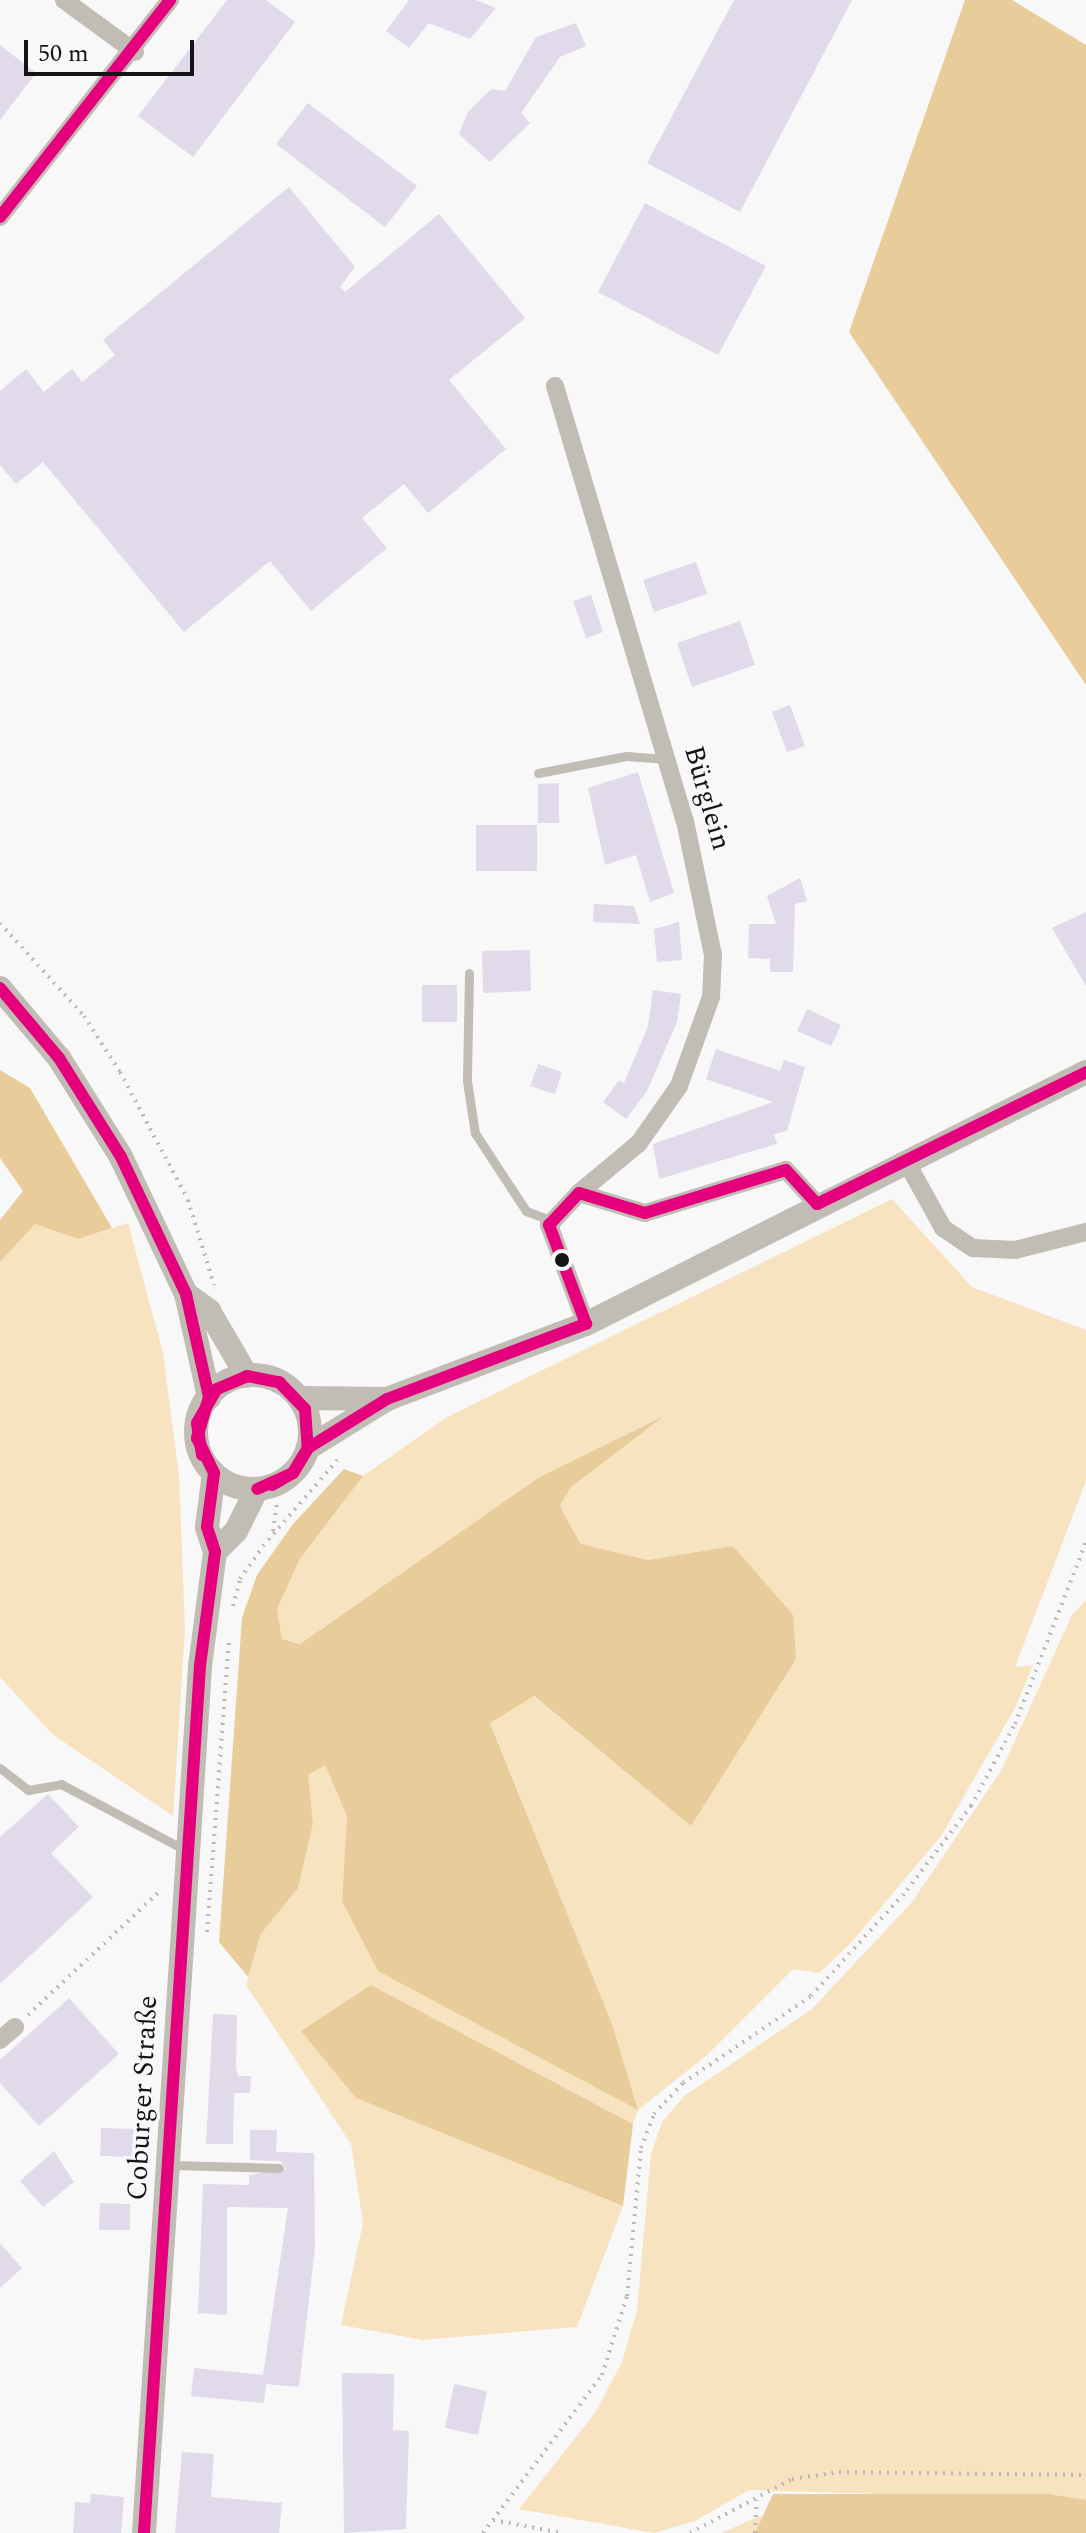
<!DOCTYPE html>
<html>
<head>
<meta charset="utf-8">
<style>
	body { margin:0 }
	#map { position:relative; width:1086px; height:2533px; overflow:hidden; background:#f8f8f9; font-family:Spectral,serif }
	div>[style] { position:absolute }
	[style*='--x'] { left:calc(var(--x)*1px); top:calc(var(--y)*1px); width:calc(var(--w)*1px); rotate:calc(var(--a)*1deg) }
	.green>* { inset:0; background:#f8e3c0 }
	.forest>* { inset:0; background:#e8cc99 }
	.building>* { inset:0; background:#e0daea }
	.path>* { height:4px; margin-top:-2px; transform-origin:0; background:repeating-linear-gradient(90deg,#bcb8b5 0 2px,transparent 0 8px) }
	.service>* { height:9px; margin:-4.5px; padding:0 4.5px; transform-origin:4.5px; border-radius:4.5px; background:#c1bcb4 }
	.minor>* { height:18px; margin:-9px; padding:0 9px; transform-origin:9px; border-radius:9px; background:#c1bcb4 }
	.tertiary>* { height:24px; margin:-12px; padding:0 12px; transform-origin:12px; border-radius:12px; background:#c1bcb4 }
	.tertiary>.ring { margin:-12px; padding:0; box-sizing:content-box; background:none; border:24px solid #c1bcb4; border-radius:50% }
	.bus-1>* { height:12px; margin:-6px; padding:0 6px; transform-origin:6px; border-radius:6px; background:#e5007d }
	.dots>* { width:22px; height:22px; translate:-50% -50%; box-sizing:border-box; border:4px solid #f8f7fa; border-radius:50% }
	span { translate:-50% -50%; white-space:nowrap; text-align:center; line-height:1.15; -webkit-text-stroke:7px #f8f7fa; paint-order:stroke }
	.street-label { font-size:28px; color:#141315 }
	.scale { position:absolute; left:24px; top:40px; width:170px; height:36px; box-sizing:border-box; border:4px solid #141315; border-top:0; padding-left:10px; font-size:24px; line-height:28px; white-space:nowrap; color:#141315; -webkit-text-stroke:6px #f8f7fa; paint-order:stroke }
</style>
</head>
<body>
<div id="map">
	<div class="green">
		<i style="clip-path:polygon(892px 1199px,972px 1287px,1086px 1330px,1086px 1481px,1015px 1667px,1033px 1665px,1015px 1708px,941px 1836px,849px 1945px,819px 1973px,793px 1969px,707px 2055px,638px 2110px,633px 2124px,371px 1985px,356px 2098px,623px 2206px,577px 2327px,422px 2340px,341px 2325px,363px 2223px,351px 2144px,246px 1985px,261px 1934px,298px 1888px,313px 1824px,307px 1774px,325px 1765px,347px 1816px,342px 1901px,637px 2109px,612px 2024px,490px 1722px,533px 1696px,691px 1826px,733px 1546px,648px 1560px,581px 1544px,571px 1527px,560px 1506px,571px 1487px,658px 1419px,538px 1478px,300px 1644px,282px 1639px,277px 1609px,300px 1559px,363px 1476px,447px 1417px)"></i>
		<i style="clip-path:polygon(35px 1223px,78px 1239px,128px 1223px,163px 1353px,179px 1476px,185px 1628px,173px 1816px,52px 1734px,0 1677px,0 1262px)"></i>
		<i style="clip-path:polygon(1086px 1600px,1086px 2500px,749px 2490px,695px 2521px,654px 2533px,519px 2509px,595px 2413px,622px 2362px,637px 2310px,651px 2154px,662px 2122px,684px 2096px,812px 2009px,912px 1902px,1001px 1771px,1072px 1615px)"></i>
		<i style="clip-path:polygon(763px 2515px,755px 2533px,721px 2533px)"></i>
	</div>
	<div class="forest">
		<i style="clip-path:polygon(965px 0,1012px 0,1086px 45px,1086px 685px,849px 332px)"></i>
		<i style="clip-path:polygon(0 1070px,30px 1088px,112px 1228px,78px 1239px,35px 1224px,0 1262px,0 1220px,23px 1191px,0 1158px)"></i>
		<i style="clip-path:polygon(664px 1416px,571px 1487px,560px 1506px,571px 1527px,581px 1544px,648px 1560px,733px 1546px,793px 1615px,796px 1659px,691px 1826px,534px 1696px,490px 1723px,612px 2024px,638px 2110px,378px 1971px,342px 1901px,347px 1816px,325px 1765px,308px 1775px,313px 1824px,298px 1888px,261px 1934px,248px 1977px,219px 1942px,242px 1618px,257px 1575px,293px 1524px,344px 1469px,363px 1476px,300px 1559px,277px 1609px,282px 1639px,300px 1644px,538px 1478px)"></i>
		<i style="clip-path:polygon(371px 1985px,633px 2124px,623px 2206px,356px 2098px,301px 2031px)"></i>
		<i style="clip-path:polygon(773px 2494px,1048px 2494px,1086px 2500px,1086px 2533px,755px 2533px)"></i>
	</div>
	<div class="building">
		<i style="clip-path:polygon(227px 0,266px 0,295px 22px,193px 157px,138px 116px)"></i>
		<i style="clip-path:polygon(409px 0,476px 0,496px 8px,470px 39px,429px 23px,409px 48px,386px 31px)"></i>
		<i style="clip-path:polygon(734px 0,852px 0,740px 212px,647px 163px)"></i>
		<i style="clip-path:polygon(576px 23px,586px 46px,560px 57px,521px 113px,530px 123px,490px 162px,459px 134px,468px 112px,491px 89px,505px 91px,536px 37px)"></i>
		<i style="clip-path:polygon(0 45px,36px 73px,0 120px)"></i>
		<i style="clip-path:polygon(308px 103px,417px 186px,385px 227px,276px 144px)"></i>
		<i style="clip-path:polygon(289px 187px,355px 267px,340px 287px,345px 292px,439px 214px,525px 318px,449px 380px,506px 449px,428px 513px,404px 484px,362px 518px,387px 548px,311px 611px,270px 561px,184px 632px,43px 462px,16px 484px,0 465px,0 391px,26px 369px,44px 392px,72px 369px,82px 382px,115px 355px,103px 340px)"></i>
		<i style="clip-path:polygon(645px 203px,766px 266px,718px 355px,598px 292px)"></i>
		<i style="clip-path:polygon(696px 562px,707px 594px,654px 612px,643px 580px)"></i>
		<i style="clip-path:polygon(591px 595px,603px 632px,586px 638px,573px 601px)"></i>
		<i style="clip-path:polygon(740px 621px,755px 665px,692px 687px,677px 643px)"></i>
		<i style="clip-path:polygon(790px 705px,805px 746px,787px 752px,772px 712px)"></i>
		<i style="clip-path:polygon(638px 772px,674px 893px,650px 902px,636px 855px,605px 865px,588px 788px)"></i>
		<i style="clip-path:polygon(559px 783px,559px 823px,538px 823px,538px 784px)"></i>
		<i style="clip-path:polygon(476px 825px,537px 825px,537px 871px,476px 871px)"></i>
		<i style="clip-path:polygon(800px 878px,807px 901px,795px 904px,793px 972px,770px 972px,770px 959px,748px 958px,749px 924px,776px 924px,767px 896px)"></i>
		<i style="clip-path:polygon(594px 904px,634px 906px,640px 924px,593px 922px)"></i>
		<i style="clip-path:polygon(1086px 912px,1086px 986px,1052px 928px)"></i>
		<i style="clip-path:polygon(679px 922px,682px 960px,657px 962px,654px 929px)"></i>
		<i style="clip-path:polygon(530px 950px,531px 991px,483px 993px,482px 951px)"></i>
		<i style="clip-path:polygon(422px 985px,457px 985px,457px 1022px,422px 1022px)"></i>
		<i style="clip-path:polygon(653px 990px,681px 994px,677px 1022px,647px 1091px,626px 1119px,603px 1102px,619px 1080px,624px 1083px,648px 1026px)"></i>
		<i style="clip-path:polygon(807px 1009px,841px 1025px,831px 1046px,797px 1031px)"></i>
		<i style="clip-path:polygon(716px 1049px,780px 1071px,784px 1060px,805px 1067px,787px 1131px,774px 1134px,777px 1144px,659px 1179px,653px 1144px,773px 1102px,706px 1079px)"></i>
		<i style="clip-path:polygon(538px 1064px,562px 1072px,555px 1094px,530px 1086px)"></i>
		<i style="clip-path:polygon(48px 1794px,79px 1827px,51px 1853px,93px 1897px,0 1984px,0 1837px)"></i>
		<i style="clip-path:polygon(69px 1998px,119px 2054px,39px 2126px,0 2083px,0 2060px)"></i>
		<i style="clip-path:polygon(213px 2014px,237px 2015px,236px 2068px,238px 2076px,251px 2076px,250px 2093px,234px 2093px,233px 2144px,206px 2144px)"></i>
		<i style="clip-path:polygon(101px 2128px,134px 2129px,133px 2157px,100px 2156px)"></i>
		<i style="clip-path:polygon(250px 2130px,277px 2130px,276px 2152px,314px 2153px,315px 2247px,299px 2387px,266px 2384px,264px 2403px,191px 2396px,194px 2368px,263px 2375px,288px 2208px,227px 2207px,227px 2315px,198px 2313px,203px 2184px,249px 2185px,249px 2175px,286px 2169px,280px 2161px,250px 2160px)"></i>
		<i style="clip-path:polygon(54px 2151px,74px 2182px,43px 2207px,20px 2181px)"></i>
		<i style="clip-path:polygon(100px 2203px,130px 2204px,130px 2230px,99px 2230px)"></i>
		<i style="clip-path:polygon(0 2243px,22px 2268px,0 2288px)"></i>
		<i style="clip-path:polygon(342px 2373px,394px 2374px,393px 2430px,409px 2431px,406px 2529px,344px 2533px)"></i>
		<i style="clip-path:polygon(454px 2384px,487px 2391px,478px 2435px,445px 2428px)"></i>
		<i style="clip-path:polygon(182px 2452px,214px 2454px,211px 2497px,282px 2503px,279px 2533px,175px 2533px)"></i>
		<i style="clip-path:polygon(91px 2494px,124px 2497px,121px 2533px,73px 2533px,75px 2502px,90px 2503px)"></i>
	</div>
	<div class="path">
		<i style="--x:0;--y:923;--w:125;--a:47.9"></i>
		<i style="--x:84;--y:1016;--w:67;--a:57.3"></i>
		<i style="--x:120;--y:1072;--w:145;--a:62"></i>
		<i style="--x:188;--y:1200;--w:89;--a:73"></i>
		<i style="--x:273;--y:1531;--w:27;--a:-82"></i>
		<i style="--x:233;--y:1606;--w:28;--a:-75"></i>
		<i style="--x:240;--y:1579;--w:40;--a:-55.1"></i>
		<i style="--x:263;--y:1546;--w:119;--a:-49.1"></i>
		<i style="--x:207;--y:1932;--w:291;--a:-85.7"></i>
		<i style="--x:28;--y:2015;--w:184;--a:-43.2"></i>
		<i style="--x:493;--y:2520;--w:70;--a:10.7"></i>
		<i style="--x:483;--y:2533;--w:198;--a:-53"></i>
		<i style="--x:602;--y:2375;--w:83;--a:-72.4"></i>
		<i style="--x:627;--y:2296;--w:149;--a:-84.6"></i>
		<i style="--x:641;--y:2148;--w:36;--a:-69"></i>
		<i style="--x:654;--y:2114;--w:42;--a:-46.9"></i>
		<i style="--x:683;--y:2083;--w:155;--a:-34.2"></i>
		<i style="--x:811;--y:1996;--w:143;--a:-47.8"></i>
		<i style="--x:907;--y:1890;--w:106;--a:-52.7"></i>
		<i style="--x:971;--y:1806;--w:93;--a:-61.8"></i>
		<i style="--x:1015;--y:1724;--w:195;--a:-68.7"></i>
		<i style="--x:690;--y:2533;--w:115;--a:-27.9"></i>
		<i style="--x:792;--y:2479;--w:48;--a:-8.5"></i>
		<i style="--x:839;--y:2472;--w:247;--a:0.7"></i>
		<i style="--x:755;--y:2533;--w:33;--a:-87"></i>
	</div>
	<div class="service">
		<i style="--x:538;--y:773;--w:90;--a:-10.9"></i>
		<i style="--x:626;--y:756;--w:41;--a:4.2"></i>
		<i style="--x:469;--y:973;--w:108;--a:91.1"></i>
		<i style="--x:467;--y:1081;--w:53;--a:81.3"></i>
		<i style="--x:475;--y:1133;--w:93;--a:56.8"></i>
		<i style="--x:526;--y:1211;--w:27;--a:20"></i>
		<i style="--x:0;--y:1768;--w:36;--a:38"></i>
		<i style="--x:28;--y:1790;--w:34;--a:-10"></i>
		<i style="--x:61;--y:1784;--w:143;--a:28"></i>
		<i style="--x:171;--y:2165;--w:108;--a:1.6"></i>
	</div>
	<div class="minor">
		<i style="--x:64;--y:0;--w:88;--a:36.2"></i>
		<i style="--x:0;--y:217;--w:276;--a:-51.9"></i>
		<i style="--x:555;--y:386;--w:454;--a:73.4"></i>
		<i style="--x:685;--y:821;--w:137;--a:78.2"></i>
		<i style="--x:713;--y:955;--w:42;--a:92.7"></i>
		<i style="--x:711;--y:997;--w:95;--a:109.8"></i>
		<i style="--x:679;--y:1086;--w:70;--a:125.1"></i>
		<i style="--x:639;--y:1143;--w:78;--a:140.2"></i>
		<i style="--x:907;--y:1163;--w:74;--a:61"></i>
		<i style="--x:943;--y:1228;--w:36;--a:34"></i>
		<i style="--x:973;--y:1248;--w:42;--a:2.7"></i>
		<i style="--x:1015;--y:1250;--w:73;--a:-14.2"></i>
		<i style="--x:586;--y:1324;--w:106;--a:-110.5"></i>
		<i style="--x:549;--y:1225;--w:44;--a:-46.8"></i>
		<i style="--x:579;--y:1193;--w:69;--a:16.9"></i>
		<i style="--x:645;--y:1213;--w:147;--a:-17"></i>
		<i style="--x:786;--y:1170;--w:46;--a:47.6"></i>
		<i style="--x:0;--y:2040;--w:20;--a:-41"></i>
	</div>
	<div class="tertiary">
		<i style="--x:0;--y:988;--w:92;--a:49.9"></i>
		<i style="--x:59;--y:1058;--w:117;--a:57.9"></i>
		<i style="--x:121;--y:1157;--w:152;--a:64.6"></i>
		<i style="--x:186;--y:1294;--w:106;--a:77.4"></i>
		<i style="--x:186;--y:1294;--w:29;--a:36"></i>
		<i style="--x:209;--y:1311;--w:75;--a:59.7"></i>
		<i class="ring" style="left:196px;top:1375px;width:90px;height:90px"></i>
		<i style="--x:299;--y:1398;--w:88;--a:0.7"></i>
		<i style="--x:308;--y:1448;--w:93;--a:-31.8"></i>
		<i style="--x:387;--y:1399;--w:213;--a:-20.7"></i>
		<i style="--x:586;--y:1324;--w:560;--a:-26.75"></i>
		<i style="--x:215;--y:1552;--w:30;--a:-45"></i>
		<i style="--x:236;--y:1531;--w:47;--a:-63.4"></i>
		<i style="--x:144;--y:2533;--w:869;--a:-86.3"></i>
		<i style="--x:200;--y:1666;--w:115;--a:-82.5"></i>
		<i style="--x:215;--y:1552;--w:26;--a:-108"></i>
		<i style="--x:207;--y:1527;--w:54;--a:-82.6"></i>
	</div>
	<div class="bus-1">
		<i style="--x:0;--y:217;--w:276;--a:-51.9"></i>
		<i style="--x:0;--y:988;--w:92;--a:49.9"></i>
		<i style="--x:59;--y:1058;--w:117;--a:57.9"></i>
		<i style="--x:121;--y:1157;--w:152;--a:64.6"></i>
		<i style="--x:186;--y:1294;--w:106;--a:77.4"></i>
		<i style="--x:209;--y:1397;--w:43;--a:106.3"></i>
		<i style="--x:197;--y:1438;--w:39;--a:64"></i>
		<i style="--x:214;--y:1473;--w:54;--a:97.4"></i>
		<i style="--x:207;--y:1527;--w:26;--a:72"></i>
		<i style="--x:215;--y:1552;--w:115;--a:97.5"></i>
		<i style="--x:200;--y:1666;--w:869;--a:93.7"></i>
		<i style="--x:817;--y:1204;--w:300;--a:-26.1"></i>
		<i style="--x:586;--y:1324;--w:106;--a:-110.5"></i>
		<i style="--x:549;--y:1225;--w:44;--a:-46.8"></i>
		<i style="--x:579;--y:1193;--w:69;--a:16.9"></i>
		<i style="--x:645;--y:1213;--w:147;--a:-17"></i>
		<i style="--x:786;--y:1170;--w:46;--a:47.6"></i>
		<i style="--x:202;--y:1455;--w:32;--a:-99"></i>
		<i style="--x:197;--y:1423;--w:39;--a:-60"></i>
		<i style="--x:217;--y:1389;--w:33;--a:-23"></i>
		<i style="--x:247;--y:1376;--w:33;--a:11"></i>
		<i style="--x:279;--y:1382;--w:37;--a:46"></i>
		<i style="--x:305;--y:1409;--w:39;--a:86"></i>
		<i style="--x:308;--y:1448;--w:29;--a:121"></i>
		<i style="--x:293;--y:1473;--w:39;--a:156"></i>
		<i style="--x:272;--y:1485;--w:24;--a:-30"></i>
		<i style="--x:293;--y:1473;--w:29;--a:-59"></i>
		<i style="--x:308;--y:1448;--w:93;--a:-31.8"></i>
		<i style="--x:387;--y:1399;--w:213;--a:-20.7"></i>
	</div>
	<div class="dots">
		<i style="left:562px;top:1260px;background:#141315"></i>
	</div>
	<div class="street-label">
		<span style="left:707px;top:798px;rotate:74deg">Bürglein</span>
		<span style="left:143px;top:2098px;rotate:-87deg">Coburger Straße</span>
	</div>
	<div class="scale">50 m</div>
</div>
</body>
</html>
